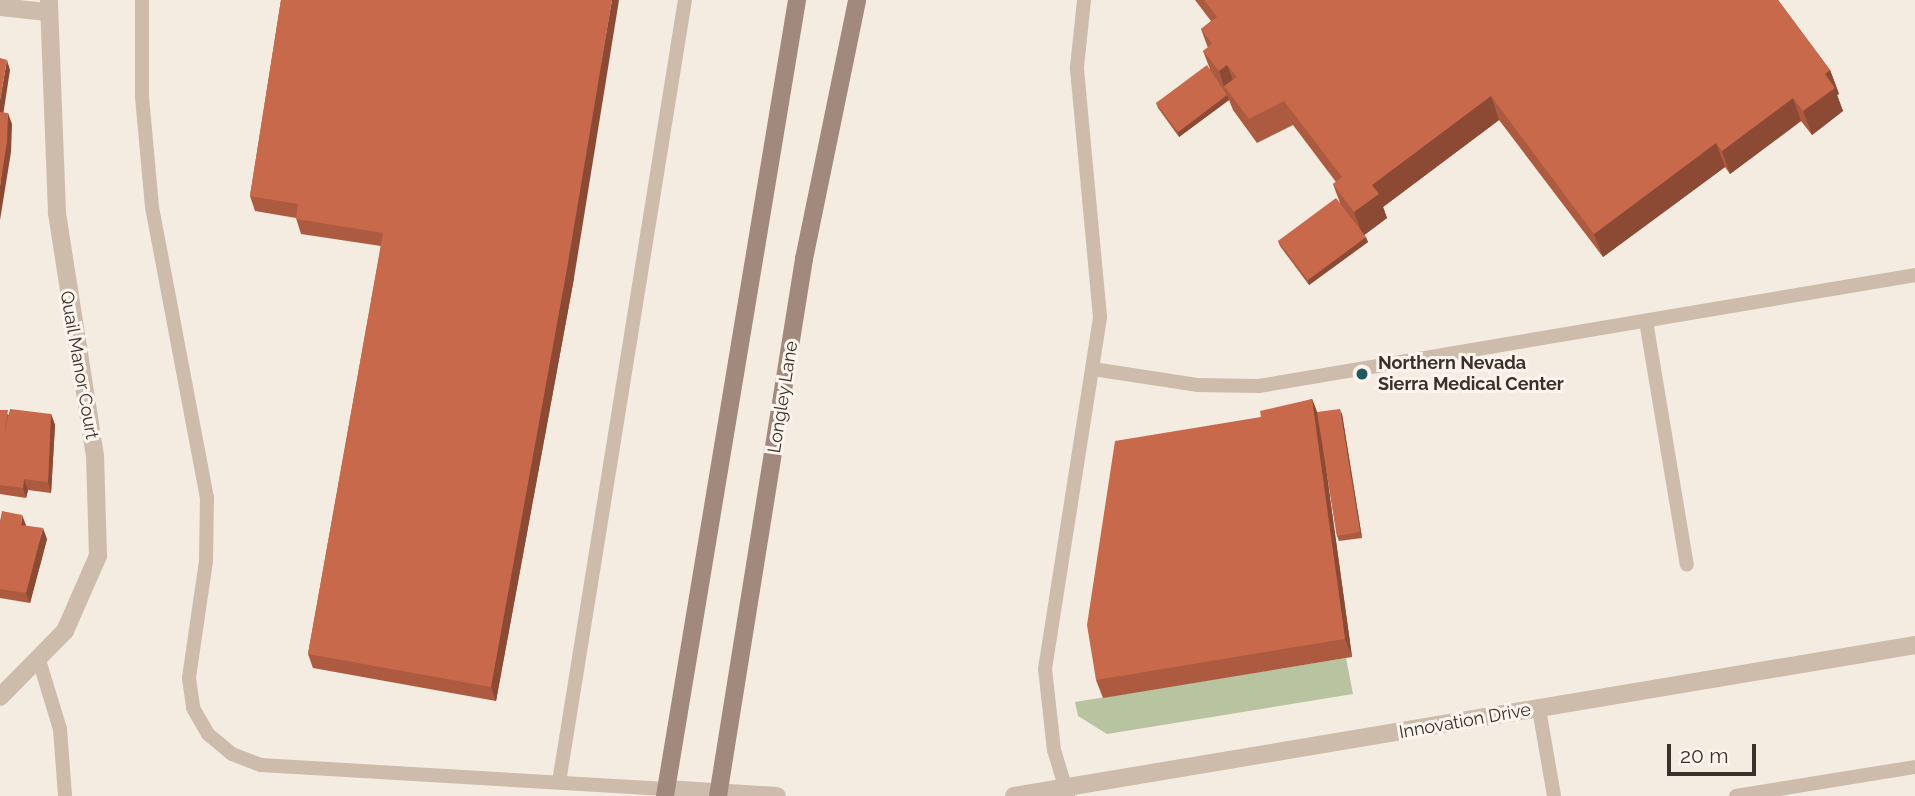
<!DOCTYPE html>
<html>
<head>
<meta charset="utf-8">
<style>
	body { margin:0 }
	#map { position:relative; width:1915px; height:796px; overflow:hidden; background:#f4ebe1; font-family:Raleway,sans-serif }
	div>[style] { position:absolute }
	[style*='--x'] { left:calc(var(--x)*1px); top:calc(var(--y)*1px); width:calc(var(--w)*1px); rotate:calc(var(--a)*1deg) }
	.green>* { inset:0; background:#b8c4a0 }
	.lane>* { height:14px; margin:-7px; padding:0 7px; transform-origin:7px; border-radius:7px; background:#cdbbac }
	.street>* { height:18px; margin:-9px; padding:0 9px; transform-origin:9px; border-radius:9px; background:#cdbbac }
	.secondary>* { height:18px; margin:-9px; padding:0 9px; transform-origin:9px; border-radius:9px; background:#a18a7d }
	.wall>* { inset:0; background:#ac5a40 }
	.shaded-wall>* { inset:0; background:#8c4a34 }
	.building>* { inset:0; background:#c8694b }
	.dots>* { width:19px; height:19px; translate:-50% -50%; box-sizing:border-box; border:4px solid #fbf5ee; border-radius:50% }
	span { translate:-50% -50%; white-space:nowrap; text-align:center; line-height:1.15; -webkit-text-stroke:6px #fbf5ee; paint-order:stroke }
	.poi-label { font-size:18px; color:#3b302b; font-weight:700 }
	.left { translate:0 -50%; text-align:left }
	.street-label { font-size:18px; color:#3b302b }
	.scale { position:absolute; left:1667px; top:744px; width:89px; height:32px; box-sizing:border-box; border:4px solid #3b302b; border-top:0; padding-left:9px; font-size:21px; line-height:24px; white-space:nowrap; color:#3b302b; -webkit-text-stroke:5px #fbf5ee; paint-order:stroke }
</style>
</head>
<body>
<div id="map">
	<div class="green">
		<i style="clip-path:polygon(1346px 658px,1353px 694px,1107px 734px,1078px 716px,1075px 702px)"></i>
	</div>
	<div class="lane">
		<i style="--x:142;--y:0;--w:97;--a:90"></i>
		<i style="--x:142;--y:97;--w:110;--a:84.8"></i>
		<i style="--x:152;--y:207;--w:295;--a:79.3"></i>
		<i style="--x:207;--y:497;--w:64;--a:90.9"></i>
		<i style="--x:206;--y:561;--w:118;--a:98.3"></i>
		<i style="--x:189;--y:678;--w:30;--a:82"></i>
		<i style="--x:193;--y:708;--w:30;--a:60"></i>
		<i style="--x:208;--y:734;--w:31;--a:40"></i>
		<i style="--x:232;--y:754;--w:31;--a:21"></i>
		<i style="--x:261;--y:765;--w:406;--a:3.4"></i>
		<i style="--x:1646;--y:321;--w:247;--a:80.5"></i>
		<i style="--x:1093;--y:369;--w:105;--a:8.7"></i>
		<i style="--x:1197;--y:385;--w:62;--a:0.9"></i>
		<i style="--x:1259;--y:386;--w:665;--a:-9.6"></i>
		<i style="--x:39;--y:660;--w:72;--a:73.1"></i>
		<i style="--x:60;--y:729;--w:67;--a:85.7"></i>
		<i style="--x:1539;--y:709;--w:88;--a:80.2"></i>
		<i style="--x:559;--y:782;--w:792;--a:-80.85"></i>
		<i style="--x:1068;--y:796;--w:48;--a:-106.9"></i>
		<i style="--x:1054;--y:750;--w:81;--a:-96.3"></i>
		<i style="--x:1045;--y:669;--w:356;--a:-81.1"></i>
		<i style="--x:1100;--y:317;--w:251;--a:-95.3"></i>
		<i style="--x:1077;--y:67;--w:67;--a:-84"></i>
		<i style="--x:1736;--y:796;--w:181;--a:-9.2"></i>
	</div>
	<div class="street">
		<i style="--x:0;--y:7;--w:47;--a:6.1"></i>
		<i style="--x:0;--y:697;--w:93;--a:-45.4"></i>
		<i style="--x:65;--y:631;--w:82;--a:-66.3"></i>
		<i style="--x:98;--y:556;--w:100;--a:-91.7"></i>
		<i style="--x:95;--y:456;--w:247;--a:-98.9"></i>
		<i style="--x:57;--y:212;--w:212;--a:-92.2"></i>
		<i style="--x:666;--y:789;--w:111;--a:3.6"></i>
		<i style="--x:1014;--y:796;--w:914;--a:-9.51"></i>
	</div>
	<div class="secondary">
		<i style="--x:665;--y:796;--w:807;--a:-80.58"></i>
		<i style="--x:718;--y:796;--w:544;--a:-80.9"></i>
		<i style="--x:804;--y:259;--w:264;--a:-78.4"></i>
	</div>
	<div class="wall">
		<i style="clip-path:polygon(281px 0,574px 278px,496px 701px,313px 668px,308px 654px,381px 246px,301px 234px,296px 218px,255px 211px,250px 196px)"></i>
		<i style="clip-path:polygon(1195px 0,1778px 0,1830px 70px,1839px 94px,1837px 95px,1843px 111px,1812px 135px,1801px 121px,1730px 174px,1725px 167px,1603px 257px,1499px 120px,1383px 207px,1387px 218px,1364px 235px,1368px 242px,1309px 285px,1280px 246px,1278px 241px,1340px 203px,1333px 184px,1336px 182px,1293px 125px,1257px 143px,1233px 110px,1229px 100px,1179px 137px,1158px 108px,1156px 103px,1210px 69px,1203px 51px,1208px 48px,1201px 29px,1211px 21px)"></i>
		<i style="clip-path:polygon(1312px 399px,1317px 412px,1342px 414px,1362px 538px,1339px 541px,1337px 536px,1325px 462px,1352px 657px,1103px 698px,1096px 680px,1261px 417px)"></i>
		<i style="clip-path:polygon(0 410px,9px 415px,51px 414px,55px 425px,51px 493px,28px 490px,26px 498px,0 494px)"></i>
		<i style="clip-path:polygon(0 521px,47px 539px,30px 603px,0 598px)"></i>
	</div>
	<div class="shaded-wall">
		<i style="clip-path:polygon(612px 0,619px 0,574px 278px,496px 701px,491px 687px)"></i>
		<i style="clip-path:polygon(7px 60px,10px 70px,2px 122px,0 117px,0 100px)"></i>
		<i style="clip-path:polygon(1227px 65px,1236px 88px,1224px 86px,1229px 100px,1179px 137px,1178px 132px,1227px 95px,1219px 71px)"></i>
		<i style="clip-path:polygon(1830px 70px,1839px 94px,1837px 95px,1843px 111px,1812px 135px,1803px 111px,1825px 74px)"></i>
		<i style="clip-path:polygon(1491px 96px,1499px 120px,1383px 207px,1387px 218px,1363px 236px,1354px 212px,1372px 185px)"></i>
		<i style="clip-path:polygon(1793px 98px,1801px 121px,1730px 174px,1722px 151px)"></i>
		<i style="clip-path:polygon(8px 113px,12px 124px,11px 152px,0 220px,0 186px)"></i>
		<i style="clip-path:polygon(1716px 143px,1725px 167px,1603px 257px,1594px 234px)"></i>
		<i style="clip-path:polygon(1366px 237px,1368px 242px,1309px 285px,1308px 280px)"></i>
		<i style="clip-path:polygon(1312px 399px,1319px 417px,1352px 657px,1345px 639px)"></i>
		<i style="clip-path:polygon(1340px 409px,1342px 414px,1362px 538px,1360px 532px)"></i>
		<i style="clip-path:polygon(51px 414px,55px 425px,51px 493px,48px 482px)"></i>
		<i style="clip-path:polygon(24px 479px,28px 490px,26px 498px,23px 488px)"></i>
		<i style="clip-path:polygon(22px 515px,26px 525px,24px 535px,21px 525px)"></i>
		<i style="clip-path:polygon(43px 528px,47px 539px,30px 603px,26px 593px)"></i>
	</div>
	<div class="building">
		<i style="clip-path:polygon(281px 0,612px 0,568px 263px,491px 687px,308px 654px,383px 233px,296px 219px,298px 204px,250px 196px)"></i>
		<i style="clip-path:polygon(1204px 0,1778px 0,1830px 70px,1825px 74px,1835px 88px,1803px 111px,1793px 98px,1722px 151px,1716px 143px,1594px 234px,1491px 96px,1372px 185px,1379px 194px,1354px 212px,1333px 184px,1342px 177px,1284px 101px,1249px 119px,1224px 86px,1237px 77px,1227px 65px,1219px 71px,1203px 51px,1212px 44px,1201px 29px,1217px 17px)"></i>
		<i style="clip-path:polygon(0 58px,7px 60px,0 100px)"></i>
		<i style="clip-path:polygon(1207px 65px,1227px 95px,1178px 132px,1156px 103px)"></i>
		<i style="clip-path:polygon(0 112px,8px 113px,7px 142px,0 186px)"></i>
		<i style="clip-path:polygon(1336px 198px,1366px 237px,1308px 280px,1278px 241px)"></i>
		<i style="clip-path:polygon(1312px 399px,1345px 639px,1096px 680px,1087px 625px,1115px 441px,1261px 417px,1260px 411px)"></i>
		<i style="clip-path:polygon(10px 409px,51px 414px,48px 482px,24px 479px,23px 488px,0 485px,0 410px,8px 410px,4px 435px)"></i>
		<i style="clip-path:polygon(1340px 409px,1360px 532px,1337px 536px,1317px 412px)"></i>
		<i style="clip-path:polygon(2px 511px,22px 515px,21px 525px,43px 528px,26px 593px,0 589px,0 521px)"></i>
	</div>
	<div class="dots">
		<i style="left:1362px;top:374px;background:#1f5a5e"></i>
	</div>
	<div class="poi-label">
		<span class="left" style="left:1378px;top:374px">Northern Nevada<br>Sierra Medical Center</span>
	</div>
	<div class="street-label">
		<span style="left:79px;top:365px;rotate:80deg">Quail Manor Court</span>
		<span style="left:783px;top:397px;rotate:-81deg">Longley Lane</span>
		<span style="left:1465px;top:721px;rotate:-10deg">Innovation Drive</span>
	</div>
	<div class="scale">20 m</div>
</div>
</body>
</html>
